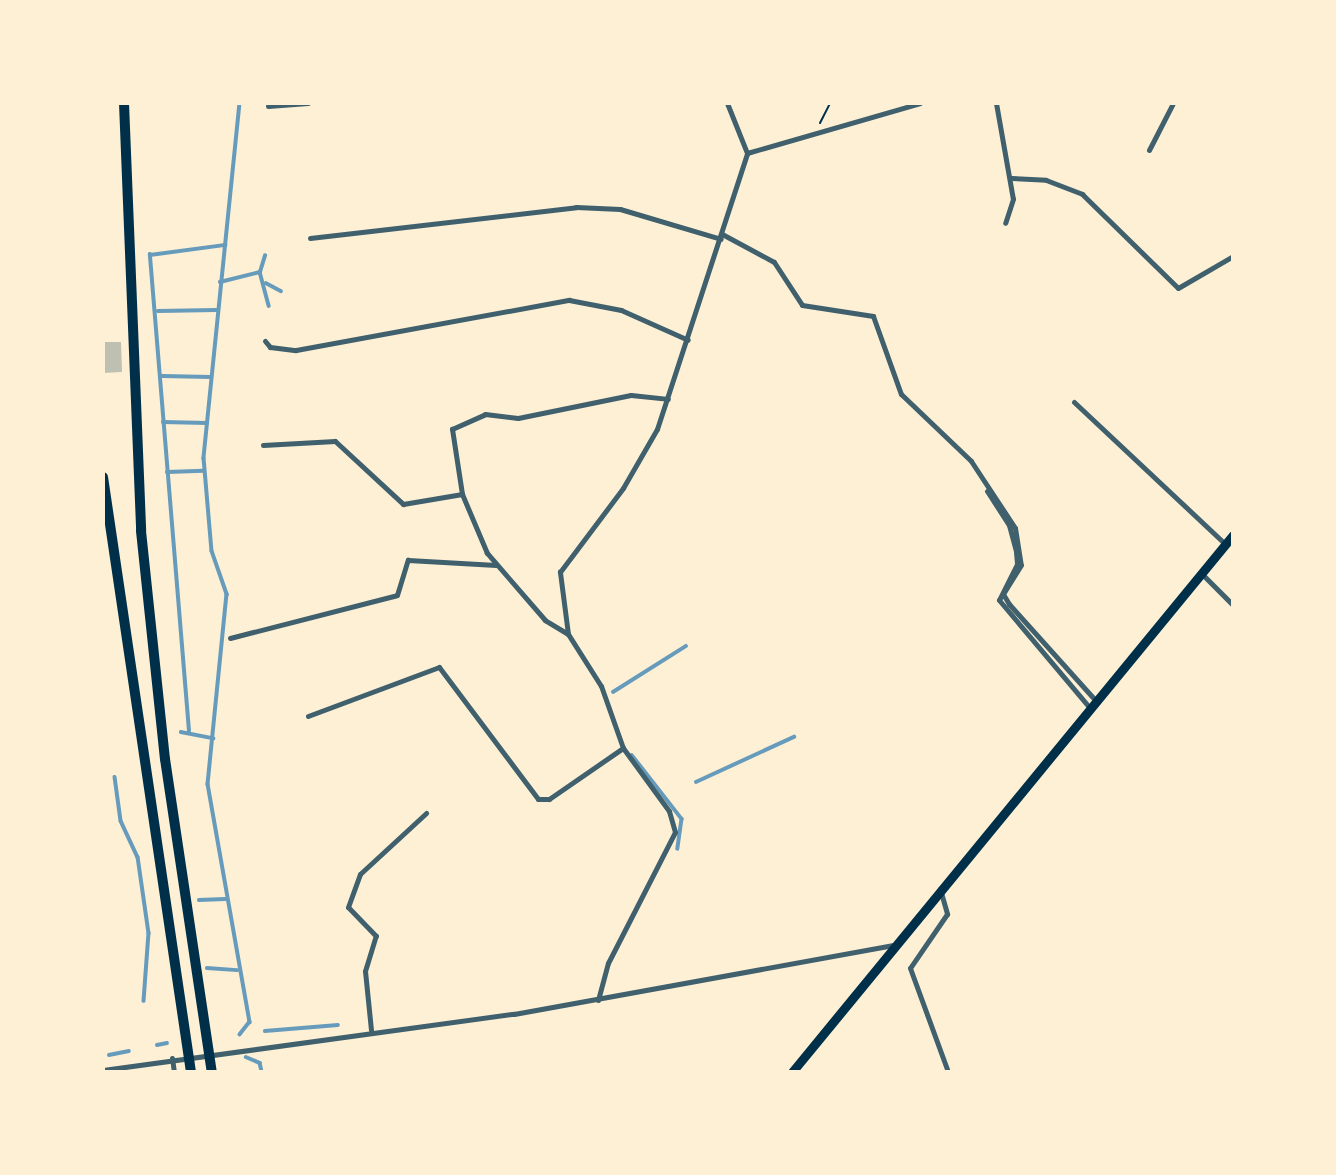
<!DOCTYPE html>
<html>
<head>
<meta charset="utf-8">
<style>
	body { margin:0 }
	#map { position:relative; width:1336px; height:1175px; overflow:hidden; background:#fdf0d5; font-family:Manrope,sans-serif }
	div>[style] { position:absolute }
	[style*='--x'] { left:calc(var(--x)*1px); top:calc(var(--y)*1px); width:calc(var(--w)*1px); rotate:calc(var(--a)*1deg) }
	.stream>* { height:3.5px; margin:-1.75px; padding:0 1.75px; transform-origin:1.75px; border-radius:1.75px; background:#669bbc }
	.building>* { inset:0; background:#bec0b2 }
	.path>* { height:2px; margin:-1px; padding:0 1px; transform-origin:1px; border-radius:1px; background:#003049 }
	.minor>* { height:5px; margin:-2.5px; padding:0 2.5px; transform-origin:2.5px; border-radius:2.5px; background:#3f606c }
	.trunk>* { height:9px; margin:-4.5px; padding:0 4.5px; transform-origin:4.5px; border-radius:4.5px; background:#003049 }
	.motorway>* { height:10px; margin:-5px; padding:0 5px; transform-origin:5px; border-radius:5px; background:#003049 }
	span { translate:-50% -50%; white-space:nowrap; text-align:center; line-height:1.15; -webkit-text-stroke:7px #fdf0d5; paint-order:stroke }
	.frame { position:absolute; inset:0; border:105px solid #fdf0d5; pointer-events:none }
</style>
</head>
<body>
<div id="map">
	<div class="stream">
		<i style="--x:240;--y:103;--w:357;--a:95.8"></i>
		<i style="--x:204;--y:458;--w:93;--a:85.1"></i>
		<i style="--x:212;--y:551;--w:46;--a:70.8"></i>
		<i style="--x:227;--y:594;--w:191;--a:95.7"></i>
		<i style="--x:208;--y:784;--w:242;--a:80"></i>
		<i style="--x:250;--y:1022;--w:16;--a:128"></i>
		<i style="--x:260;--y:272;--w:17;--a:-73"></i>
		<i style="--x:220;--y:282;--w:41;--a:-14"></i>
		<i style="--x:260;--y:272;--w:35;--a:75"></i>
		<i style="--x:266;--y:283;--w:17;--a:28"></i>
		<i style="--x:158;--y:311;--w:58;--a:-1"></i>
		<i style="--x:162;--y:376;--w:49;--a:1.2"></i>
		<i style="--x:163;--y:422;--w:44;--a:1.3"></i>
		<i style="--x:167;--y:472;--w:36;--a:-2"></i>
		<i style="--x:613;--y:692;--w:86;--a:-32.2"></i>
		<i style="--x:189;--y:731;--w:478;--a:-94.7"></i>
		<i style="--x:150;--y:255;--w:76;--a:-7.6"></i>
		<i style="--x:181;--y:732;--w:33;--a:11"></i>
		<i style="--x:632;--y:755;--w:81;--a:52"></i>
		<i style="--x:682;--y:819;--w:30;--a:98"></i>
		<i style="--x:115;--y:777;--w:44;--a:82.2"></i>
		<i style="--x:121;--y:821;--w:40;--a:65"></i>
		<i style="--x:138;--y:857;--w:77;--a:81.8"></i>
		<i style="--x:149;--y:933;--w:68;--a:94.2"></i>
		<i style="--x:696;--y:782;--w:108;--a:-24.7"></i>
		<i style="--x:199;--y:900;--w:26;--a:-2"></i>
		<i style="--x:207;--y:968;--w:30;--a:4"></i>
		<i style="--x:265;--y:1031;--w:73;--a:-4.7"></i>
		<i style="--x:157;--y:1045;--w:10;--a:-11"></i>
		<i style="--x:109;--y:1055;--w:20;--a:-11"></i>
		<i style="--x:246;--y:1057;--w:15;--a:23"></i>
		<i style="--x:260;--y:1063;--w:9;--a:77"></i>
	</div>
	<div class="building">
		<i style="clip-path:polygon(103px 342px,121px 342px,122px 372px,103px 373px)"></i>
	</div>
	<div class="path">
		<i style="--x:820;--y:123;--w:22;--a:-63"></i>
	</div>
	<div class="minor">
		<i style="--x:727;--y:103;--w:54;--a:68.2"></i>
		<i style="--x:996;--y:103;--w:97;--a:80"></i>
		<i style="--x:1013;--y:199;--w:25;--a:108"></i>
		<i style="--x:268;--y:106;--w:40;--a:-4.3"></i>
		<i style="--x:1149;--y:150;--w:53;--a:-62.9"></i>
		<i style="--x:747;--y:153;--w:180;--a:-16.1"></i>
		<i style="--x:1011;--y:178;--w:35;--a:3"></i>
		<i style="--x:1046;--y:180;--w:39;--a:21"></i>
		<i style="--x:1082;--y:194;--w:134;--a:44.4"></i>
		<i style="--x:1178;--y:288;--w:64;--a:-30.2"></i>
		<i style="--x:722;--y:234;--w:59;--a:28.3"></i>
		<i style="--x:774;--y:262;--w:51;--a:56.9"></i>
		<i style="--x:802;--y:305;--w:72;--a:8.8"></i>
		<i style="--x:873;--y:316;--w:83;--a:70.3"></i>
		<i style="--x:901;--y:394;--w:97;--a:43.7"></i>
		<i style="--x:971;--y:461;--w:80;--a:56.7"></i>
		<i style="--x:1015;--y:528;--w:37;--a:81"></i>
		<i style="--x:1021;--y:565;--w:34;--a:122"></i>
		<i style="--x:1003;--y:594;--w:12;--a:59"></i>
		<i style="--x:1009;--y:604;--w:130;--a:48.1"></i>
		<i style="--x:310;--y:238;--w:268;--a:-6.6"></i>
		<i style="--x:576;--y:207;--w:44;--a:2.6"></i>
		<i style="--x:620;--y:209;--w:105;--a:16.5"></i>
		<i style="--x:265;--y:341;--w:8;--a:50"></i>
		<i style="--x:270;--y:347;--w:26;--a:7"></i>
		<i style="--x:296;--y:350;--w:278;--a:-10.4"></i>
		<i style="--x:569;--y:300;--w:53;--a:10.9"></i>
		<i style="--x:621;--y:310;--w:73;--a:24.1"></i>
		<i style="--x:1074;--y:402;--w:207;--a:43.2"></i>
		<i style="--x:263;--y:445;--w:72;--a:-3.2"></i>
		<i style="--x:335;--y:441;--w:93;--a:42.8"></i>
		<i style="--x:403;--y:504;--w:60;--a:-9.6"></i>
		<i style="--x:987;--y:491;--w:40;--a:57.1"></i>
		<i style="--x:1009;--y:525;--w:28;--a:75"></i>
		<i style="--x:1016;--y:552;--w:12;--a:85"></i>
		<i style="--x:1017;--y:564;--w:40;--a:116.6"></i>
		<i style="--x:999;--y:600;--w:141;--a:49.9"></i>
		<i style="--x:1202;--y:574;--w:44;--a:45"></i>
		<i style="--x:568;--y:634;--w:27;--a:-149"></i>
		<i style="--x:545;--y:620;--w:89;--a:-130.9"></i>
		<i style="--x:487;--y:553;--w:64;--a:-113"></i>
		<i style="--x:462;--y:494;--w:66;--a:-98.7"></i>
		<i style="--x:452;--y:429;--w:36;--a:-24"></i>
		<i style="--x:485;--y:414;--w:33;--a:7"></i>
		<i style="--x:518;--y:418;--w:115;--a:-11.5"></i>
		<i style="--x:631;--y:395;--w:37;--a:6"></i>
		<i style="--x:230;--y:638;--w:172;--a:-14.4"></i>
		<i style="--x:397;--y:595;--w:37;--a:-73"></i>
		<i style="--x:408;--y:560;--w:88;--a:3.3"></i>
		<i style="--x:308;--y:716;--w:140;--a:-20.5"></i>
		<i style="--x:439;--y:667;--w:165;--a:53.1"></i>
		<i style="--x:538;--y:799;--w:11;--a:0"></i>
		<i style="--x:549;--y:799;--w:90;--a:-34.6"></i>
		<i style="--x:940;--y:889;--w:26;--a:74"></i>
		<i style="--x:947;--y:914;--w:65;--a:124.4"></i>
		<i style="--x:910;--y:968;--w:111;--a:69.9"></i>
		<i style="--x:598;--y:1000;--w:38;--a:-75"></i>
		<i style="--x:608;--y:963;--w:147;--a:-62.9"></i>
		<i style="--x:675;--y:832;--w:22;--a:-106"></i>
		<i style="--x:669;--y:811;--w:78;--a:-126.1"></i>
		<i style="--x:623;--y:748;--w:66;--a:-109.5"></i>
		<i style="--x:601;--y:686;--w:62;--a:-122.4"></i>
		<i style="--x:568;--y:634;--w:63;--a:-97.4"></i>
		<i style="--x:560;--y:572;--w:105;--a:-53.1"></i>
		<i style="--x:623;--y:488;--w:68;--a:-60"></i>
		<i style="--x:657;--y:429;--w:290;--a:-71.9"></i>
		<i style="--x:371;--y:1030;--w:59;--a:-95.8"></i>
		<i style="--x:365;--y:971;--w:37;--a:-73"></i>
		<i style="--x:376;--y:936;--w:40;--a:-134"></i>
		<i style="--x:348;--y:907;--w:35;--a:-70"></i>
		<i style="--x:360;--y:874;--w:90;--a:-42.7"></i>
		<i style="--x:172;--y:1058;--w:14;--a:82"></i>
		<i style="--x:103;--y:1070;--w:415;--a:-7.8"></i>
		<i style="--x:514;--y:1014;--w:387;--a:-10.3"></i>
	</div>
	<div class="trunk">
		<i style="--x:792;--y:1072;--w:695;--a:-50.61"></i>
	</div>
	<div class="motorway">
		<i style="--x:124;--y:103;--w:428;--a:87.7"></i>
		<i style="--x:141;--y:531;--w:229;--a:84"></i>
		<i style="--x:165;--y:759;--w:317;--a:81.5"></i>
		<i style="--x:103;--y:477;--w:601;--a:81.59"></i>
	</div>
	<div class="frame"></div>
</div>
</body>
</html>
